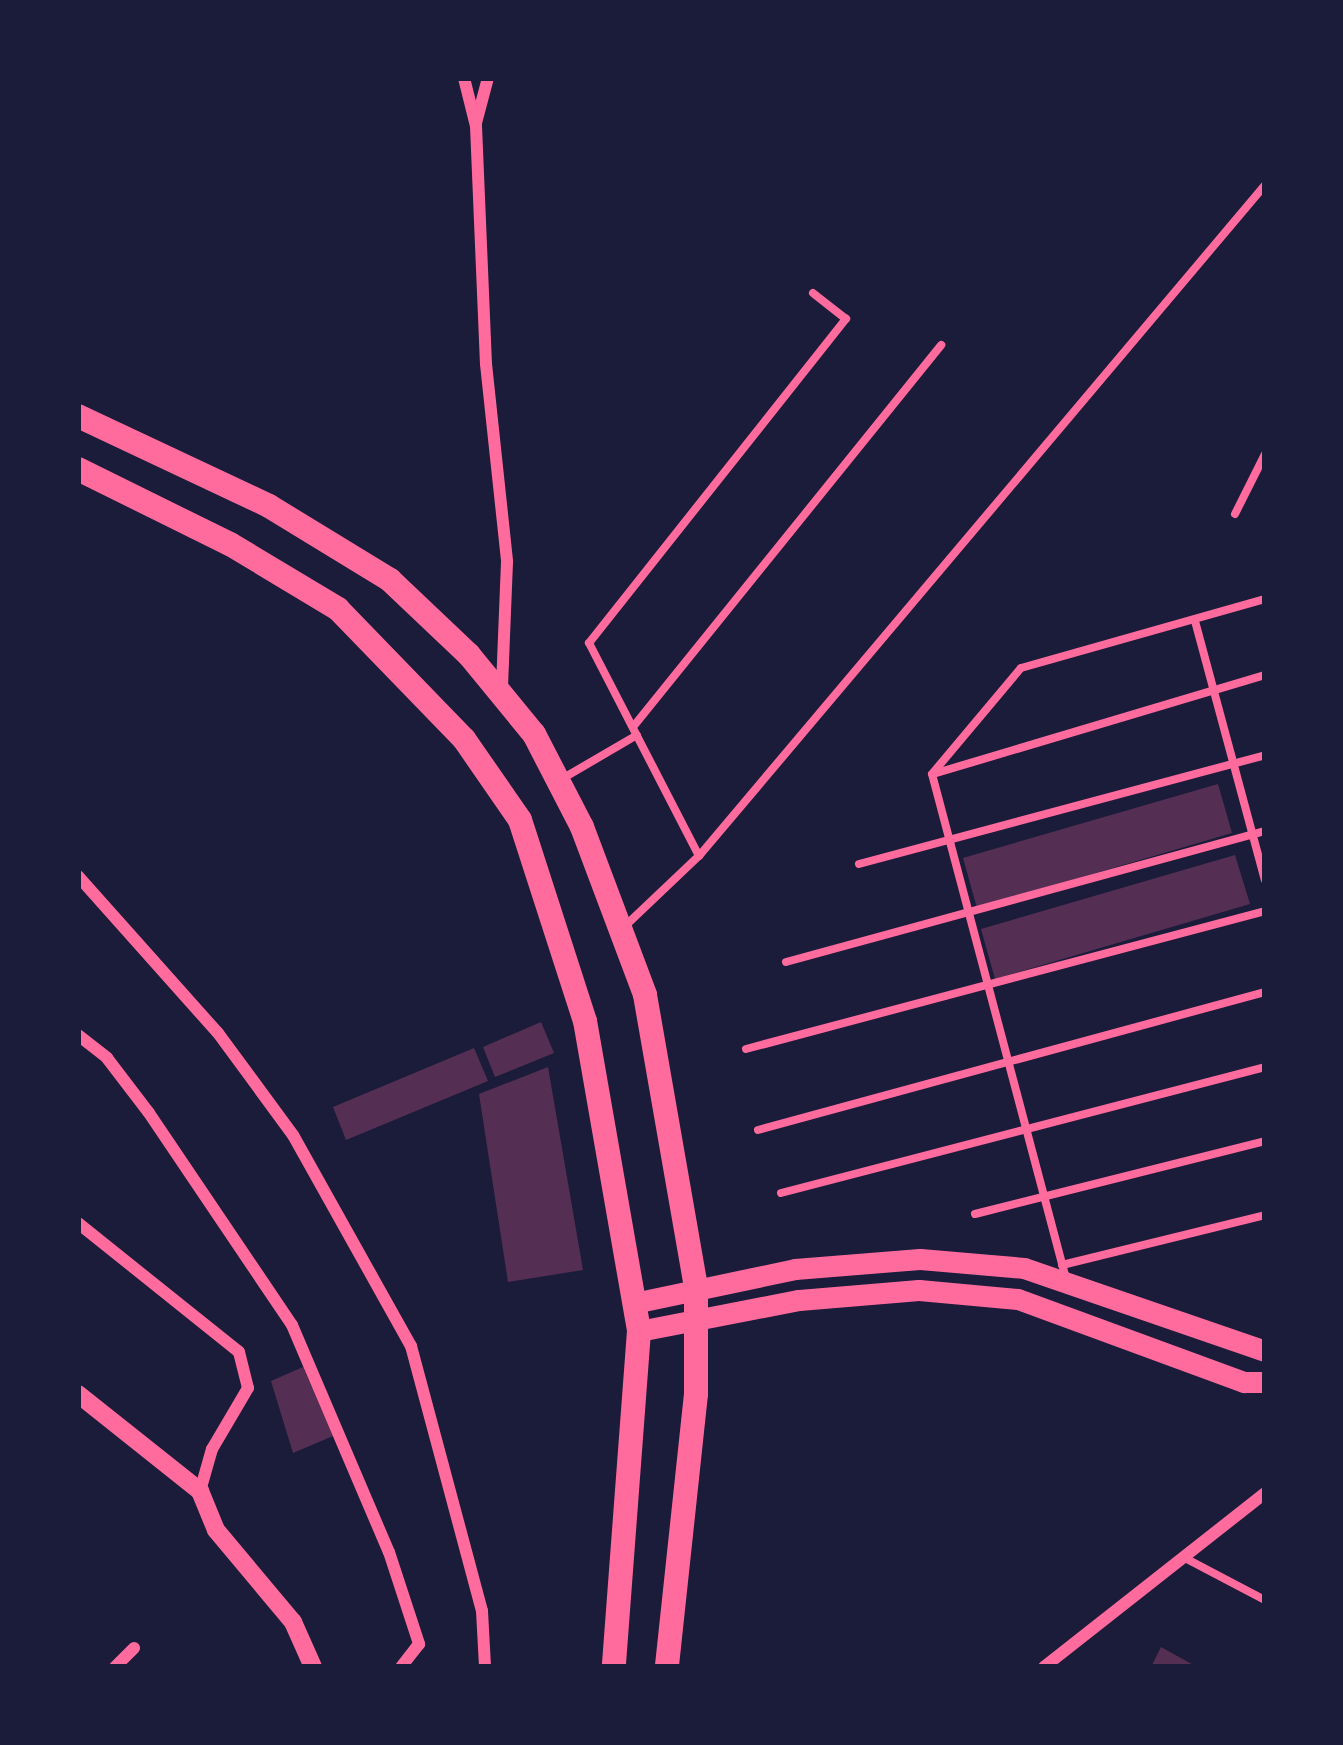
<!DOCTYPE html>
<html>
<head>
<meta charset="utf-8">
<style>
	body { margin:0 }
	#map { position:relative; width:1343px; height:1745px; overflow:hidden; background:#1b1b3a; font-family:Lora,serif }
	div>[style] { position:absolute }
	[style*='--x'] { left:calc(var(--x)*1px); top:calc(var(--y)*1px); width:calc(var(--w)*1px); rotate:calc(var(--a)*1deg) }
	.building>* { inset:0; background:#542f53 }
	.service>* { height:8px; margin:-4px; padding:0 4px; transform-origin:4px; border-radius:4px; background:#ff6b9d }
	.minor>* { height:12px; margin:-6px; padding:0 6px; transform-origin:6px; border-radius:6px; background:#ff6b9d }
	.tertiary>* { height:18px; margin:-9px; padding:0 9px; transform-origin:9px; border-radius:9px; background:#ff6b9d }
	.secondary>* { height:21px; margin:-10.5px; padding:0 10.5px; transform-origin:10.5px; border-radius:10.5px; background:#ff6b9d }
	.primary>* { height:24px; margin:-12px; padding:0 12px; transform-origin:12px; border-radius:12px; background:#ff6b9d }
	span { translate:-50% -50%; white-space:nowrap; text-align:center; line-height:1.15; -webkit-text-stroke:12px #1b1b3a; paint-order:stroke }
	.frame { position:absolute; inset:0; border:81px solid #1b1b3a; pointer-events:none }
</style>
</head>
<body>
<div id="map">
	<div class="building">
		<i style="clip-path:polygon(1218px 784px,1232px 833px,977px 908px,963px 858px)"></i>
		<i style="clip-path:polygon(1235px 855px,1250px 904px,995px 979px,981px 929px)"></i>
		<i style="clip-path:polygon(541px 1022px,554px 1053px,495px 1077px,483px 1047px)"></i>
		<i style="clip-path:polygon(474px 1048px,488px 1081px,346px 1140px,333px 1107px)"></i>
		<i style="clip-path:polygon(548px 1067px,583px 1270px,508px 1282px,479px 1094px)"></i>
		<i style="clip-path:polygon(303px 1367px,333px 1436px,293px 1453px,271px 1381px)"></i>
		<i style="clip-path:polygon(1161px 1647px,1197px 1667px,1151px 1667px)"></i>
	</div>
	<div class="service">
		<i style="--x:1235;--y:514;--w:67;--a:-63.4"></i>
		<i style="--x:1195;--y:621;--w:268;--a:74.9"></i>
		<i style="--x:633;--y:727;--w:491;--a:-51.1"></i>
		<i style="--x:933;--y:774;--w:346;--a:-16.6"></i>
		<i style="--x:560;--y:780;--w:89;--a:-30.3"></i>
		<i style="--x:699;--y:856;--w:240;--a:-117.3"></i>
		<i style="--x:589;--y:643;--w:414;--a:-51.6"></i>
		<i style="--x:846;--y:319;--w:42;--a:-141.8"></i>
		<i style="--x:859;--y:864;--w:420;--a:-15"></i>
		<i style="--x:623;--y:928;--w:105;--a:-43.5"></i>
		<i style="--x:699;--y:856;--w:878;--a:-49.85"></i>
		<i style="--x:786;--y:962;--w:497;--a:-15.3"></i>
		<i style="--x:746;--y:1049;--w:537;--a:-14.89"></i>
		<i style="--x:758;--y:1130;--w:525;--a:-15.23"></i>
		<i style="--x:781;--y:1193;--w:500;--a:-14.59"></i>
		<i style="--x:975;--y:1214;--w:299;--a:-14.1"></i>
		<i style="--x:1062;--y:1265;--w:209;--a:-13.8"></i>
		<i style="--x:1065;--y:1275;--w:518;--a:-104.87"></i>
		<i style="--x:932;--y:774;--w:138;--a:-50"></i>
		<i style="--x:1021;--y:668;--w:254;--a:-15.8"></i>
		<i style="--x:1183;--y:1557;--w:93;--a:27.7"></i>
	</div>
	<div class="minor">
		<i style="--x:464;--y:78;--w:49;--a:76"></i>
		<i style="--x:476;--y:126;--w:238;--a:87.6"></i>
		<i style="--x:486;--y:364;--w:199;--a:83.9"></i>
		<i style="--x:507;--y:562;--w:126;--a:92.3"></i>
		<i style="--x:476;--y:123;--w:47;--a:-75.1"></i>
		<i style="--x:78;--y:876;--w:210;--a:48.3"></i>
		<i style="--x:218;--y:1033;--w:127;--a:53.7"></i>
		<i style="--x:293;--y:1135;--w:242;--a:60.8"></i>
		<i style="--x:411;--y:1346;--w:274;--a:75"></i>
		<i style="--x:482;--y:1611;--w:56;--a:86.9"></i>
		<i style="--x:78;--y:1035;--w:37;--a:38"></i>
		<i style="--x:107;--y:1058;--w:69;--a:52.6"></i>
		<i style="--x:149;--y:1113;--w:256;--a:56"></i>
		<i style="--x:292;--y:1325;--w:247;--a:66.9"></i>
		<i style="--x:389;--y:1552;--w:97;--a:71.9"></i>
		<i style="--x:419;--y:1644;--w:29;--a:128"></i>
		<i style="--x:78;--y:1223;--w:206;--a:38.7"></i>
		<i style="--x:239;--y:1352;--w:37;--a:76"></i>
		<i style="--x:248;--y:1388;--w:71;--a:120.5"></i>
		<i style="--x:212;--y:1449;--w:44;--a:105.9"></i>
		<i style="--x:115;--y:1667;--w:27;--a:-45"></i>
		<i style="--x:1044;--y:1667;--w:281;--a:-38.2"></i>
	</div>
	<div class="tertiary">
		<i style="--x:78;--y:1394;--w:156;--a:38.5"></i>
		<i style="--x:200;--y:1491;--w:42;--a:67.7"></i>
		<i style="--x:216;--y:1530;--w:120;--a:50.1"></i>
		<i style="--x:293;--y:1622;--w:49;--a:66"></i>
	</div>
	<div class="secondary">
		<i style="--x:634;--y:1303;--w:165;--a:-11.9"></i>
		<i style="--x:795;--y:1269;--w:125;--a:-4.6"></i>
		<i style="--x:920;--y:1259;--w:104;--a:4.9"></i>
		<i style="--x:1024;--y:1268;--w:255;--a:19"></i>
		<i style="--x:639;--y:1331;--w:163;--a:-11"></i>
		<i style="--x:799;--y:1300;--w:120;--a:-4.8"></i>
		<i style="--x:919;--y:1290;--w:99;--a:5.2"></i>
		<i style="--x:1018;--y:1299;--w:241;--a:20.2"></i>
		<i style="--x:1244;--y:1382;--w:21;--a:0"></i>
	</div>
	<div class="primary">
		<i style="--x:78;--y:416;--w:211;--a:25.2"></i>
		<i style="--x:269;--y:506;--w:142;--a:31.4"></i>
		<i style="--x:390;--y:580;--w:109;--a:43.5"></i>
		<i style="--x:469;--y:655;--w:102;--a:50.6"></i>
		<i style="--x:534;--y:734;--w:105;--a:62.7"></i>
		<i style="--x:582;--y:827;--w:179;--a:69.4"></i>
		<i style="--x:645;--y:995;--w:297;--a:80.1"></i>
		<i style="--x:696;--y:1288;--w:106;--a:90"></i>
		<i style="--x:696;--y:1394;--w:275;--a:96.1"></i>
		<i style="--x:78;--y:469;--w:169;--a:26.3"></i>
		<i style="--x:230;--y:544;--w:126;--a:31"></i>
		<i style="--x:338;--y:609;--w:181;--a:45.9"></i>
		<i style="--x:464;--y:739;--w:98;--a:55.3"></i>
		<i style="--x:520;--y:820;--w:211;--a:72.1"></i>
		<i style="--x:585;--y:1021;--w:315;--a:80.1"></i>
		<i style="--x:639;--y:1331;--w:337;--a:94.3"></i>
	</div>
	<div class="frame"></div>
</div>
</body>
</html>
